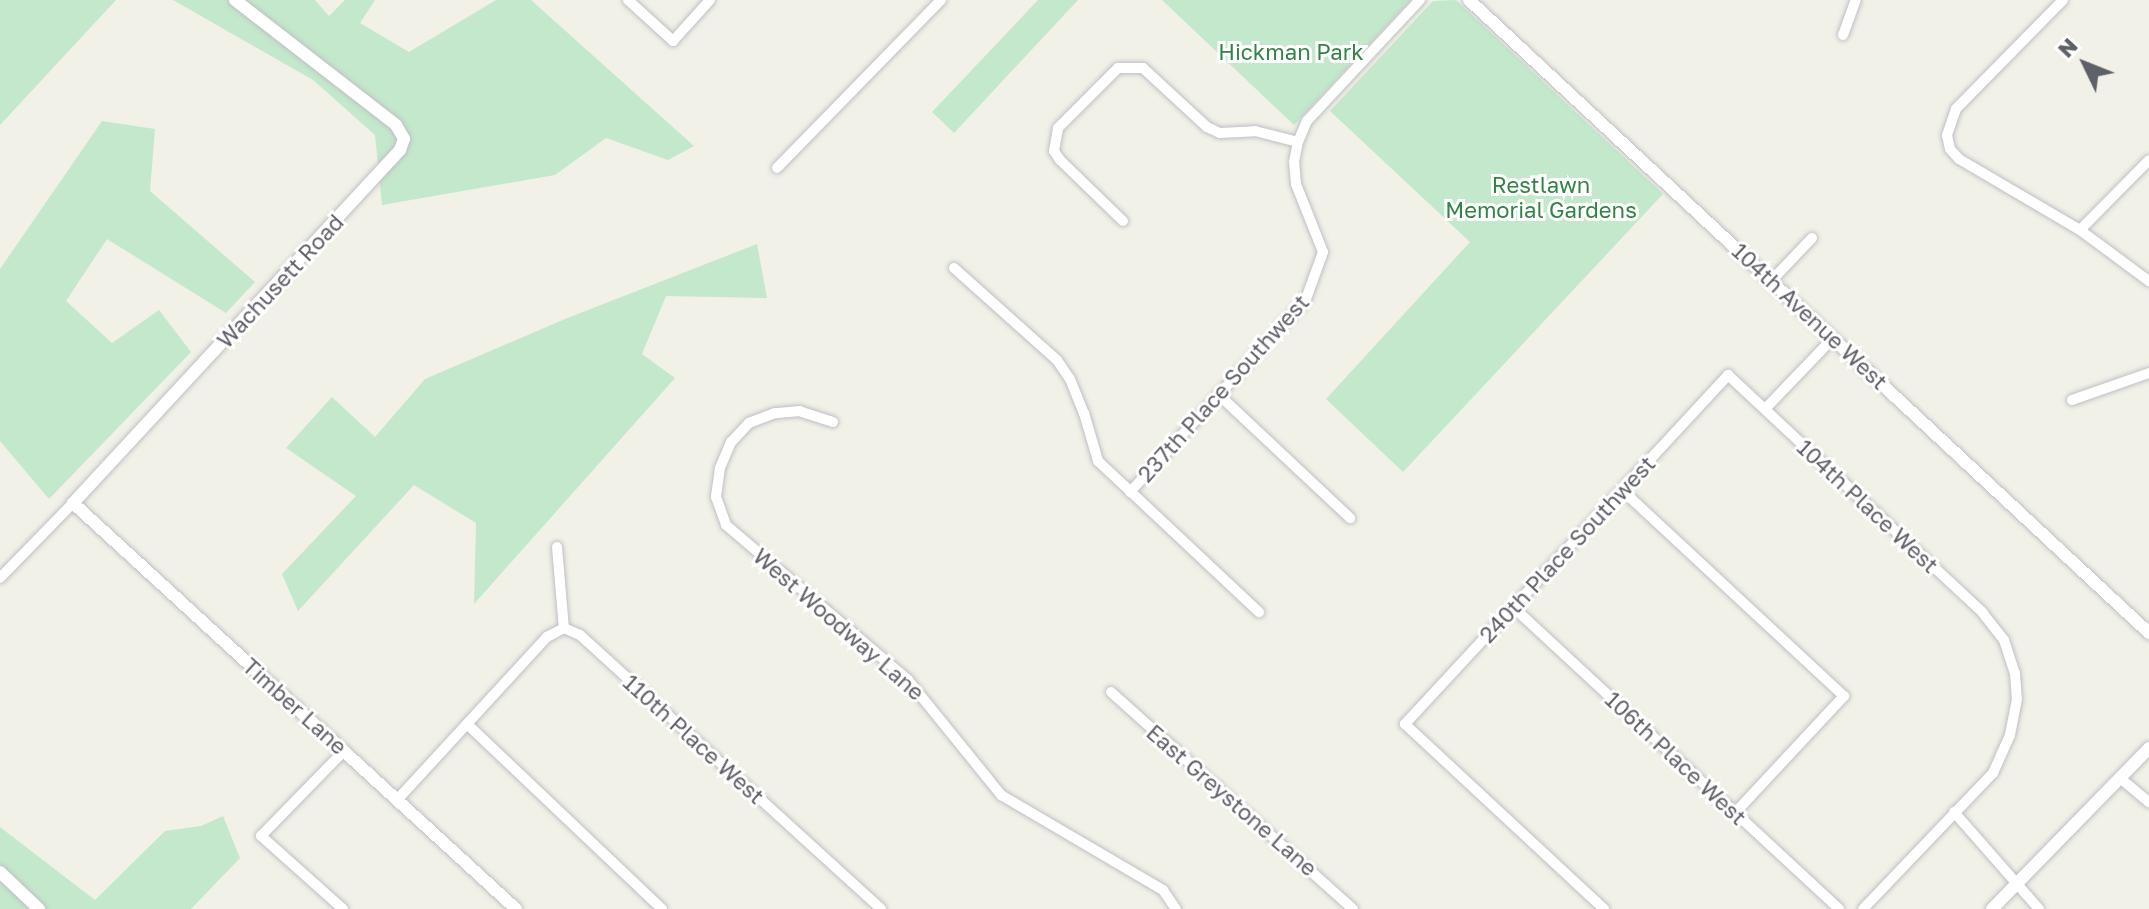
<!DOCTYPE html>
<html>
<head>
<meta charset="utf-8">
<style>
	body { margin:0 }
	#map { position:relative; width:2149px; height:909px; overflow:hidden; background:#f1f1e7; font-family:"Golos Text",sans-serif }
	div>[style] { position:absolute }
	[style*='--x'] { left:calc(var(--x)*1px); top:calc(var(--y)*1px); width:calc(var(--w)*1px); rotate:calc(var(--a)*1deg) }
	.green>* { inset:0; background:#c4e8cb }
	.roads { filter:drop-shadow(0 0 2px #bfbfc6) drop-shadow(0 0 2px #bfbfc6) }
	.minor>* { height:10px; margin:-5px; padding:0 5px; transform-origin:5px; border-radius:5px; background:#fff }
	.tertiary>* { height:12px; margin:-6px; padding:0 6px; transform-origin:6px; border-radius:6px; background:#fff }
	span { translate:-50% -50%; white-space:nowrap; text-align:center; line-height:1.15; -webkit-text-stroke:6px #fff; paint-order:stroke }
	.park-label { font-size:22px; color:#338246 }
	.street-label { font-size:22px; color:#5f6168 }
	.north { position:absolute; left:2045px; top:24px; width:80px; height:80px; -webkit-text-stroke:6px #fff; paint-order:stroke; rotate:313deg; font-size:22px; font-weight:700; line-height:32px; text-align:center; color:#5f6168 }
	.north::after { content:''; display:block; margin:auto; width:28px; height:36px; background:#5f6168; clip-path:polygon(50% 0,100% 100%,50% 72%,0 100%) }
</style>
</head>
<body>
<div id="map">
	<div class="green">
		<i style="clip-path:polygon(0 0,116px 0,0 125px)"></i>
		<i style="clip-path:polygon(173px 0,315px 0,329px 16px,345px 0,375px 0,360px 23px,409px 52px,496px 0,531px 0,694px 146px,668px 160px,606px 138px,555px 175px,382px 205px,375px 135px,313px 80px)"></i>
		<i style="clip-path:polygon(1038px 0,1078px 0,954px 133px,932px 112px)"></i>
		<i style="clip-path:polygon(1162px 0,1411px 0,1294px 125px)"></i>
		<i style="clip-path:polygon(1456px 0,1663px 194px,1403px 472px,1326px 399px,1470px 242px,1330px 111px,1433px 1px)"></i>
		<i style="clip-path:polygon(102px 121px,155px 129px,150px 191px,255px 282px,226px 313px,107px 239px,66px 301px,112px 343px,159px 310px,191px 352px,49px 499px,0 441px,0 269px)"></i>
		<i style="clip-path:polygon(757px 244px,767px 298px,666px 296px,642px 354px,675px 378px,474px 604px,476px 523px,414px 485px,298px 611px,282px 574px,356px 496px,286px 448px,332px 397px,375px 437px,425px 379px,565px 319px)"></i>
		<i style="clip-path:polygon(223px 816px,240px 858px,191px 909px,0 909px,0 827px,95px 900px,165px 831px,201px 826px)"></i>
	</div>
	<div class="roads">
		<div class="minor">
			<i style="--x:628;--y:0;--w:61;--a:42.3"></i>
			<i style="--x:673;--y:41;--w:55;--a:-47.9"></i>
			<i style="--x:2063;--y:0;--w:153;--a:134.5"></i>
			<i style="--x:1956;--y:109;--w:28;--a:109"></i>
			<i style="--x:1947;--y:135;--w:14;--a:78"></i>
			<i style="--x:1950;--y:149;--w:13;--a:48"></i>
			<i style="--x:1959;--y:159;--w:140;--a:30.4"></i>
			<i style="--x:2080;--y:230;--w:86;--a:36.5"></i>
			<i style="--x:1843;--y:35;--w:37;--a:-70"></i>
			<i style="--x:777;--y:168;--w:235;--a:-45.7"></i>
			<i style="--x:1123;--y:221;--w:88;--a:-135.9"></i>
			<i style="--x:1060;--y:160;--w:11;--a:-124"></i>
			<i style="--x:1054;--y:151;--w:23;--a:-80"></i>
			<i style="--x:1058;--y:128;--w:85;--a:-45"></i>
			<i style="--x:1118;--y:68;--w:25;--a:0"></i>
			<i style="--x:1143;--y:68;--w:87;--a:42.7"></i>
			<i style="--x:1207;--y:127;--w:14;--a:25"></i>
			<i style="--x:1220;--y:133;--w:35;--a:-3"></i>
			<i style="--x:1255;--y:131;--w:44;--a:14.3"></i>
			<i style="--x:2080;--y:230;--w:98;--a:-45.4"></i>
			<i style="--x:954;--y:268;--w:138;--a:41.8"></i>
			<i style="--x:1057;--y:360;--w:23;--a:56"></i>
			<i style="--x:1070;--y:379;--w:37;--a:68"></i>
			<i style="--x:1084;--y:413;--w:50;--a:73.7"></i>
			<i style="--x:1098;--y:461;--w:221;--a:43.2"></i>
			<i style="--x:1772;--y:280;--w:58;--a:-46.4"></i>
			<i style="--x:1219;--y:395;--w:180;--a:43.2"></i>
			<i style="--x:2072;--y:400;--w:82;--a:-19.3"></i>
			<i style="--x:1765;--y:409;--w:98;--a:-46.2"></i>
			<i style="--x:833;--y:422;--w:35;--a:-162"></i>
			<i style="--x:800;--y:411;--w:25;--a:175"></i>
			<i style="--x:775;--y:413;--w:28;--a:159"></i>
			<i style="--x:749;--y:423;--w:26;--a:133"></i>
			<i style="--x:731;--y:442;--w:28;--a:113"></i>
			<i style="--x:720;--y:468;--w:29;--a:98"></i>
			<i style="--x:716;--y:497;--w:30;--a:70"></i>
			<i style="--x:726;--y:525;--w:239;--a:40.4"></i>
			<i style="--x:908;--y:680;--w:148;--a:51"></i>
			<i style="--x:1001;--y:795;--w:188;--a:30.4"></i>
			<i style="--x:1163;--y:890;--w:23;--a:56"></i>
			<i style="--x:1622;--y:490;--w:303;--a:42.9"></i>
			<i style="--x:1844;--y:696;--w:160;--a:133"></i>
			<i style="--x:1130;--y:492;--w:261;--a:-47.6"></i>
			<i style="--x:1306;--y:299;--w:50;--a:-70.1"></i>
			<i style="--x:1323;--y:252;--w:73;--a:-111.7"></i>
			<i style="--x:1296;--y:184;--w:22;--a:-95"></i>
			<i style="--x:1294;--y:162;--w:20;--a:-79"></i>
			<i style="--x:1298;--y:142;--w:23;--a:-67"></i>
			<i style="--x:1307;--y:121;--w:166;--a:-47"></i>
			<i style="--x:557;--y:547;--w:81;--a:85.1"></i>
			<i style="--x:564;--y:628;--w:17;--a:24"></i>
			<i style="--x:580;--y:635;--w:407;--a:42.3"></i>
			<i style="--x:0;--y:578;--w:105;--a:-45.8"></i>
			<i style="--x:1513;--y:607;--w:444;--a:42.8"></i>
			<i style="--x:1111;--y:692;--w:325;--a:41.9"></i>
			<i style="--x:467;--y:724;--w:269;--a:43.5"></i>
			<i style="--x:2120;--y:778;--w:38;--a:40"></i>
			<i style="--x:397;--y:800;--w:222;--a:-47.4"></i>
			<i style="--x:547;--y:637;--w:19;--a:-28"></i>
			<i style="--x:1954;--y:812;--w:129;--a:48.8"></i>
			<i style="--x:343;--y:909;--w:110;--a:-138.3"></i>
			<i style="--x:261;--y:836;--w:119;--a:-45.7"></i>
			<i style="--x:1604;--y:909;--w:272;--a:-137.1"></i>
			<i style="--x:1405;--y:724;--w:476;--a:-47.2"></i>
			<i style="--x:1728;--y:375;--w:347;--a:43"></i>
			<i style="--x:1982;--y:612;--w:36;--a:52"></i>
			<i style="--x:2004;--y:640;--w:35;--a:72"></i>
			<i style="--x:2015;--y:673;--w:26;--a:86"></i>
			<i style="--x:2017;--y:699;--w:37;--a:101"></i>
			<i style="--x:2010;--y:735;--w:42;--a:114.1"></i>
			<i style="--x:1993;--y:773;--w:188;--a:133.7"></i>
		</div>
		<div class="tertiary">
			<i style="--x:235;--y:0;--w:204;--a:37.8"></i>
			<i style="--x:396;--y:125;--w:16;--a:60"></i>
			<i style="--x:404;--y:139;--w:12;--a:110"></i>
			<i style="--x:400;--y:150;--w:481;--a:132.8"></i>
			<i style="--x:73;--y:503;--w:601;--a:42.5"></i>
			<i style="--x:1469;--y:0;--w:929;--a:42.95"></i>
			<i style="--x:0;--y:872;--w:54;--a:43.5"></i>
			<i style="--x:1992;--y:909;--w:225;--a:-45.7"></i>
		</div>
	</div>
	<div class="park-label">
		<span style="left:1291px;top:52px">Hickman Park</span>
		<span style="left:1541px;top:197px">Restlawn<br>Memorial Gardens</span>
	</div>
	<div class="street-label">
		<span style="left:280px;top:281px;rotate:-47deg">Wachusett Road</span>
		<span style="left:1810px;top:316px;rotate:43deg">104th Avenue West</span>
		<span style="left:1223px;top:388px;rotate:-48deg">237th Place Southwest</span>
		<span style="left:1868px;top:506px;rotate:43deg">104th Place West</span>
		<span style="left:1567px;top:549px;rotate:-47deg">240th Place Southwest</span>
		<span style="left:839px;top:624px;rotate:41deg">West Woodway Lane</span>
		<span style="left:295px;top:706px;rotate:42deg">Timber Lane</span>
		<span style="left:694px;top:739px;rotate:42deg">110th Place West</span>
		<span style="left:1676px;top:758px;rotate:43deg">106th Place West</span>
		<span style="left:1232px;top:800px;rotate:41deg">East Greystone Lane</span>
	</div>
	<div class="north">N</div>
</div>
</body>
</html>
